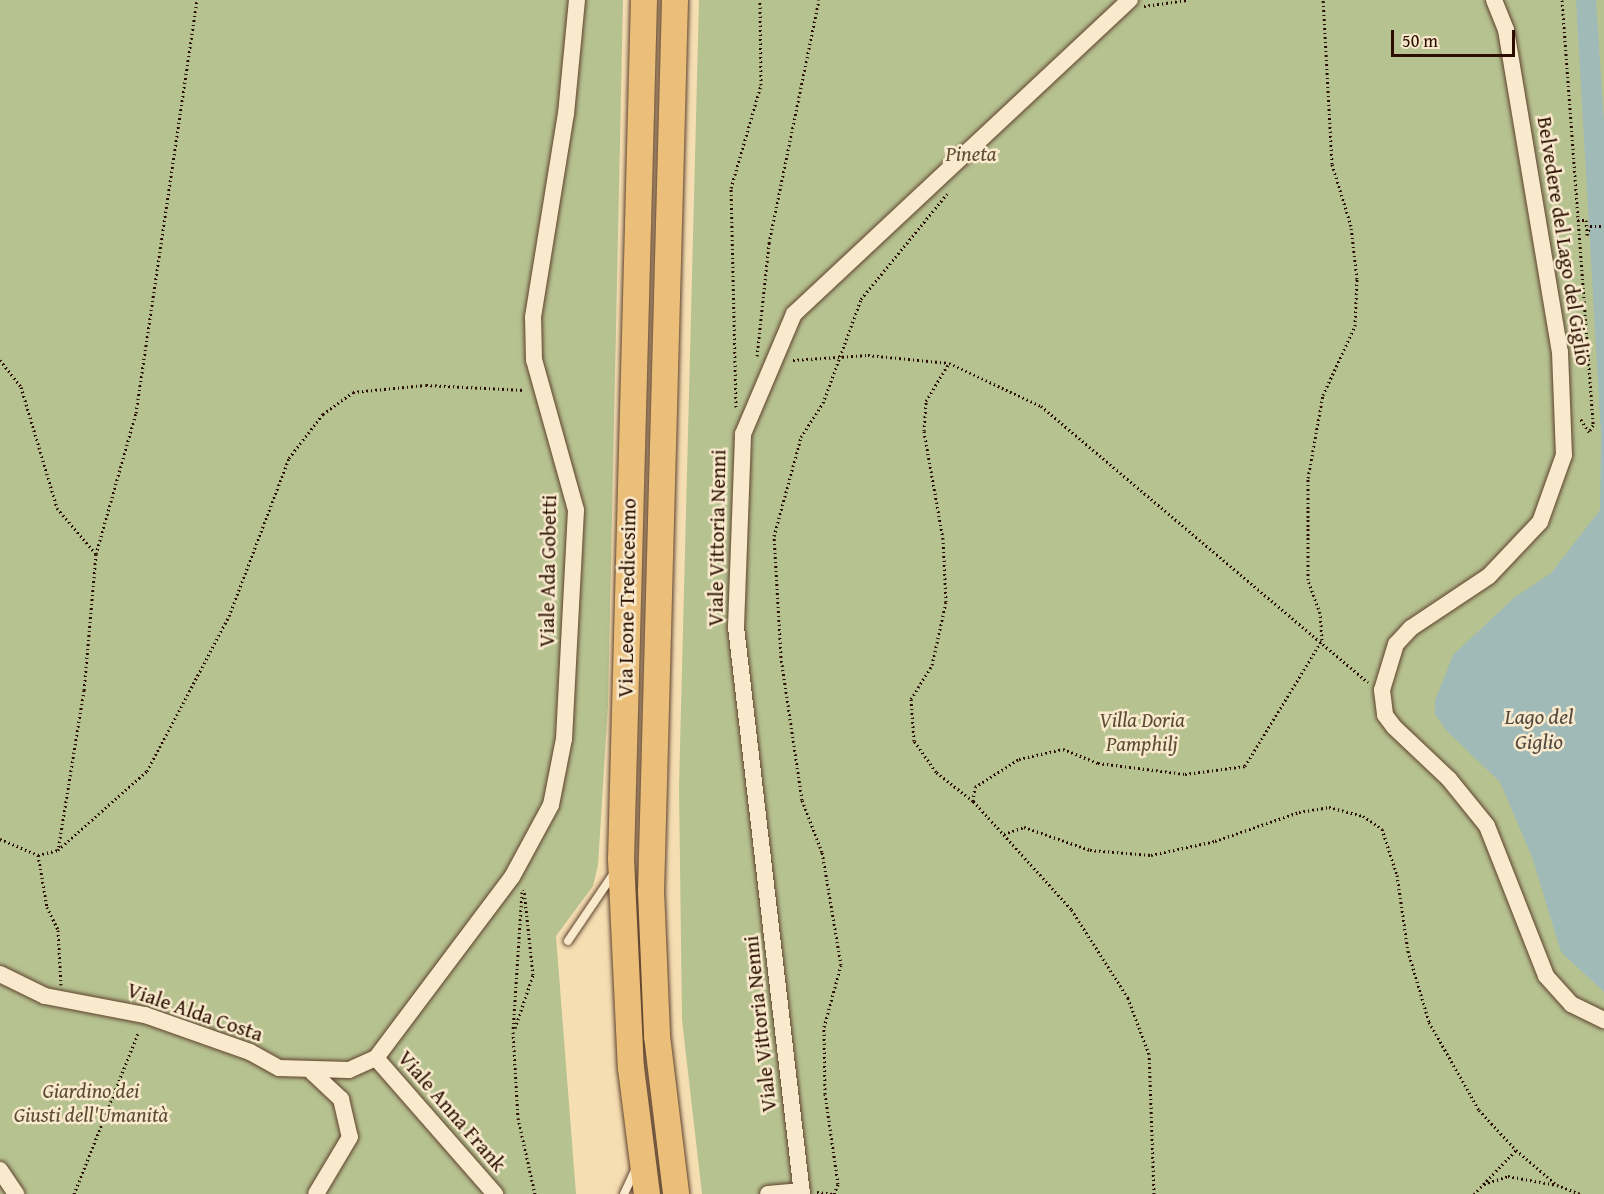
<!DOCTYPE html>
<html>
<head>
<meta charset="utf-8">
<style>
	body { margin:0 }
	#map { position:relative; width:1604px; height:1194px; overflow:hidden; background:#f6deb3; font-family:"Gentium Book Plus",serif }
	div>[style] { position:absolute }
	[style*='--x'] { left:calc(var(--x)*1px); top:calc(var(--y)*1px); width:calc(var(--w)*1px); rotate:calc(var(--a)*1deg) }
	.green>* { inset:0; background:#b7c291 }
	.water>* { inset:0; background:#a0bab7 }
	.path>* { height:3px; margin-top:-1.5px; transform-origin:0; background:repeating-linear-gradient(90deg,#2b0e00 0 1.5px,transparent 0 4.5px) }
	.roads { filter:drop-shadow(0 0 2px #5e422d) drop-shadow(0 0 2px #5e422d) }
	.lane>* { height:8px; margin:-4px; padding:0 4px; transform-origin:4px; border-radius:4px; background:#f9eace }
	.street>* { height:16px; margin:-8px; padding:0 8px; transform-origin:8px; border-radius:8px; background:#f9eace }
	.primary>* { height:26px; margin:-13px; padding:0 13px; transform-origin:13px; border-radius:13px; background:#ebbf7a }
	span { translate:-50% -50%; white-space:nowrap; text-align:center; line-height:1.15; -webkit-text-stroke:5px #f9eace; paint-order:stroke }
	.park-label { font-size:21px; color:#5c4d33; font-style:italic }
	.street-label { font-size:21px; color:#2b0e00 }
	.water-label { font-size:22px; color:#544a40; font-style:italic }
	.scale { position:absolute; left:1391px; top:30px; width:124px; height:27px; box-sizing:border-box; border:3px solid #2b0e00; border-top:0; padding-left:8px; font-size:18px; line-height:21px; white-space:nowrap; color:#2b0e00; -webkit-text-stroke:4px #f9eace; paint-order:stroke }
</style>
</head>
<body>
<div id="map">
	<div class="green">
		<i style="clip-path:polygon(0 0,623px 0,608px 705px,598px 865px,593px 886px,556px 936px,576px 1194px,0 1194px)"></i>
		<i style="clip-path:polygon(699px 0,1604px 0,1604px 1194px,702px 1194px,682px 1020px,679px 787px)"></i>
	</div>
	<div class="water">
		<i style="clip-path:polygon(1576px 0,1596px 0,1604px 122px,1604px 992px,1561px 952px,1532px 857px,1500px 782px,1447px 731px,1435px 714px,1435px 701px,1453px 655px,1515px 597px,1551px 573px,1600px 510px,1601px 434px)"></i>
	</div>
	<div class="path">
		<i style="--x:1562;--y:0;--w:426;--a:85.8"></i>
		<i style="--x:1593;--y:425;--w:8;--a:120"></i>
		<i style="--x:1589;--y:432;--w:17;--a:-123"></i>
		<i style="--x:1144;--y:6;--w:43;--a:-7.9"></i>
		<i style="--x:1578;--y:220;--w:8;--a:0"></i>
		<i style="--x:1586;--y:220;--w:15;--a:86"></i>
		<i style="--x:1587;--y:235;--w:9;--a:-72"></i>
		<i style="--x:1590;--y:226;--w:14;--a:0"></i>
		<i style="--x:757;--y:356;--w:114;--a:-83.9"></i>
		<i style="--x:769;--y:243;--w:248;--a:-78.4"></i>
		<i style="--x:0;--y:360;--w:34;--a:52"></i>
		<i style="--x:21;--y:387;--w:126;--a:73.4"></i>
		<i style="--x:57;--y:508;--w:60;--a:49.7"></i>
		<i style="--x:96;--y:554;--w:137;--a:95"></i>
		<i style="--x:84;--y:690;--w:162;--a:99.2"></i>
		<i style="--x:793;--y:360;--w:75;--a:-3.8"></i>
		<i style="--x:868;--y:355;--w:81;--a:5.6"></i>
		<i style="--x:736;--y:407;--w:219;--a:-91.3"></i>
		<i style="--x:731;--y:188;--w:107;--a:-73.8"></i>
		<i style="--x:761;--y:85;--w:85;--a:-90.7"></i>
		<i style="--x:96;--y:554;--w:147;--a:-74.2"></i>
		<i style="--x:136;--y:413;--w:417;--a:-81.6"></i>
		<i style="--x:973;--y:801;--w:14;--a:-82"></i>
		<i style="--x:975;--y:787;--w:52;--a:-32.5"></i>
		<i style="--x:1019;--y:759;--w:45;--a:-12.8"></i>
		<i style="--x:1063;--y:749;--w:38;--a:22"></i>
		<i style="--x:1098;--y:763;--w:88;--a:7.2"></i>
		<i style="--x:1185;--y:774;--w:61;--a:-7.6"></i>
		<i style="--x:1245;--y:766;--w:148;--a:-58.6"></i>
		<i style="--x:1322;--y:640;--w:27;--a:-94"></i>
		<i style="--x:1320;--y:613;--w:35;--a:-110"></i>
		<i style="--x:1308;--y:580;--w:102;--a:-90"></i>
		<i style="--x:1308;--y:478;--w:84;--a:-79.8"></i>
		<i style="--x:1323;--y:395;--w:76;--a:-65.1"></i>
		<i style="--x:1355;--y:326;--w:47;--a:-87.6"></i>
		<i style="--x:1357;--y:279;--w:53;--a:-96.5"></i>
		<i style="--x:1351;--y:226;--w:65;--a:-107"></i>
		<i style="--x:1332;--y:164;--w:164;--a:-93.1"></i>
		<i style="--x:1004;--y:834;--w:21;--a:-19"></i>
		<i style="--x:1024;--y:827;--w:70;--a:19.2"></i>
		<i style="--x:1090;--y:850;--w:61;--a:4.7"></i>
		<i style="--x:1151;--y:855;--w:66;--a:-12.3"></i>
		<i style="--x:1215;--y:841;--w:89;--a:-19"></i>
		<i style="--x:1299;--y:812;--w:30;--a:-9"></i>
		<i style="--x:1329;--y:807;--w:35;--a:15"></i>
		<i style="--x:1363;--y:816;--w:23;--a:34"></i>
		<i style="--x:1382;--y:829;--w:48;--a:71.9"></i>
		<i style="--x:1397;--y:875;--w:77;--a:81.8"></i>
		<i style="--x:1408;--y:951;--w:74;--a:73.5"></i>
		<i style="--x:1429;--y:1022;--w:101;--a:60.4"></i>
		<i style="--x:1479;--y:1110;--w:54;--a:47.2"></i>
		<i style="--x:0;--y:839;--w:41;--a:22.8"></i>
		<i style="--x:38;--y:855;--w:21;--a:-14"></i>
		<i style="--x:58;--y:850;--w:119;--a:-41.6"></i>
		<i style="--x:147;--y:771;--w:175;--a:-62.1"></i>
		<i style="--x:229;--y:616;--w:169;--a:-69.2"></i>
		<i style="--x:289;--y:458;--w:56;--a:-52.3"></i>
		<i style="--x:323;--y:414;--w:37;--a:-36"></i>
		<i style="--x:353;--y:392;--w:73;--a:-5.5"></i>
		<i style="--x:426;--y:385;--w:99;--a:2.9"></i>
		<i style="--x:38;--y:855;--w:53;--a:80.2"></i>
		<i style="--x:47;--y:907;--w:25;--a:64"></i>
		<i style="--x:58;--y:930;--w:55;--a:86.9"></i>
		<i style="--x:522;--y:892;--w:140;--a:93.7"></i>
		<i style="--x:513;--y:1032;--w:86;--a:86.7"></i>
		<i style="--x:518;--y:1118;--w:78;--a:77.4"></i>
		<i style="--x:515;--y:1028;--w:56;--a:-71.2"></i>
		<i style="--x:533;--y:975;--w:86;--a:-96"></i>
		<i style="--x:1484;--y:1184;--w:25;--a:-18"></i>
		<i style="--x:1508;--y:1176;--w:49;--a:10.6"></i>
		<i style="--x:817;--y:1192;--w:17;--a:7"></i>
		<i style="--x:834;--y:1194;--w:11;--a:-68"></i>
		<i style="--x:838;--y:1184;--w:91;--a:-98.2"></i>
		<i style="--x:825;--y:1094;--w:67;--a:-90.9"></i>
		<i style="--x:824;--y:1027;--w:64;--a:-74.7"></i>
		<i style="--x:841;--y:965;--w:115;--a:-99.5"></i>
		<i style="--x:822;--y:852;--w:56;--a:-111"></i>
		<i style="--x:802;--y:800;--w:145;--a:-98.4"></i>
		<i style="--x:781;--y:657;--w:121;--a:-93.3"></i>
		<i style="--x:774;--y:536;--w:103;--a:-74.7"></i>
		<i style="--x:801;--y:437;--w:40;--a:-57.1"></i>
		<i style="--x:823;--y:403;--w:111;--a:-69.9"></i>
		<i style="--x:861;--y:299;--w:136;--a:-50.7"></i>
		<i style="--x:74;--y:1194;--w:175;--a:-68.3"></i>
		<i style="--x:1154;--y:1194;--w:140;--a:-92"></i>
		<i style="--x:1149;--y:1054;--w:60;--a:-110.6"></i>
		<i style="--x:1128;--y:998;--w:106;--a:-122.6"></i>
		<i style="--x:1071;--y:909;--w:146;--a:-132.2"></i>
		<i style="--x:973;--y:801;--w:47;--a:-141.9"></i>
		<i style="--x:936;--y:772;--w:38;--a:-125"></i>
		<i style="--x:914;--y:741;--w:42;--a:-94.1"></i>
		<i style="--x:911;--y:699;--w:40;--a:-58"></i>
		<i style="--x:932;--y:665;--w:65;--a:-77.5"></i>
		<i style="--x:946;--y:602;--w:63;--a:-92.7"></i>
		<i style="--x:943;--y:539;--w:110;--a:-100"></i>
		<i style="--x:924;--y:431;--w:30;--a:-86"></i>
		<i style="--x:926;--y:401;--w:44;--a:-58.8"></i>
		<i style="--x:949;--y:363;--w:102;--a:25.1"></i>
		<i style="--x:1041;--y:406;--w:428;--a:40.2"></i>
		<i style="--x:1474;--y:1194;--w:61;--a:-46.3"></i>
		<i style="--x:1516;--y:1150;--w:54;--a:40.5"></i>
		<i style="--x:1557;--y:1185;--w:26;--a:21"></i>
	</div>
	<div class="roads">
		<div class="lane">
			<i style="--x:568;--y:941;--w:82;--a:-55.9"></i>
			<i style="--x:624;--y:1194;--w:29;--a:-65"></i>
		</div>
		<div class="street">
			<i style="--x:1494;--y:0;--w:32;--a:68"></i>
			<i style="--x:1506;--y:30;--w:326;--a:80.5"></i>
			<i style="--x:1560;--y:352;--w:103;--a:87.8"></i>
			<i style="--x:1564;--y:455;--w:71;--a:109.7"></i>
			<i style="--x:1540;--y:522;--w:74;--a:133.4"></i>
			<i style="--x:1489;--y:576;--w:94;--a:146.3"></i>
			<i style="--x:1411;--y:628;--w:22;--a:133"></i>
			<i style="--x:1396;--y:644;--w:48;--a:106.9"></i>
			<i style="--x:1382;--y:690;--w:25;--a:83"></i>
			<i style="--x:1385;--y:715;--w:15;--a:53"></i>
			<i style="--x:1394;--y:727;--w:76;--a:43.4"></i>
			<i style="--x:1449;--y:779;--w:60;--a:51"></i>
			<i style="--x:1487;--y:826;--w:161;--a:68.5"></i>
			<i style="--x:1546;--y:976;--w:38;--a:48"></i>
			<i style="--x:1571;--y:1004;--w:37;--a:26"></i>
			<i style="--x:0;--y:974;--w:50;--a:26.1"></i>
			<i style="--x:45;--y:996;--w:102;--a:10.8"></i>
			<i style="--x:145;--y:1015;--w:111;--a:19.4"></i>
			<i style="--x:250;--y:1052;--w:33;--a:29"></i>
			<i style="--x:279;--y:1068;--w:70;--a:1.6"></i>
			<i style="--x:349;--y:1070;--w:30;--a:-24"></i>
			<i style="--x:376;--y:1058;--w:226;--a:-53.1"></i>
			<i style="--x:512;--y:877;--w:82;--a:-61.6"></i>
			<i style="--x:551;--y:805;--w:67;--a:-78.9"></i>
			<i style="--x:564;--y:739;--w:229;--a:-87"></i>
			<i style="--x:576;--y:510;--w:156;--a:-105.6"></i>
			<i style="--x:534;--y:360;--w:43;--a:-91.3"></i>
			<i style="--x:533;--y:317;--w:206;--a:-80.8"></i>
			<i style="--x:566;--y:114;--w:115;--a:-84.5"></i>
			<i style="--x:376;--y:1058;--w:181;--a:48.8"></i>
			<i style="--x:312;--y:1072;--w:40;--a:43"></i>
			<i style="--x:341;--y:1099;--w:39;--a:77"></i>
			<i style="--x:350;--y:1137;--w:66;--a:120.8"></i>
			<i style="--x:0;--y:1170;--w:29;--a:56"></i>
			<i style="--x:768;--y:1194;--w:34;--a:-5"></i>
			<i style="--x:802;--y:1194;--w:571;--a:-96.64"></i>
			<i style="--x:736;--y:627;--w:193;--a:-87.9"></i>
			<i style="--x:743;--y:434;--w:130;--a:-67"></i>
			<i style="--x:794;--y:314;--w:460;--a:-43.1"></i>
		</div>
		<div class="primary">
			<i style="--x:644;--y:0;--w:859;--a:91.53"></i>
			<i style="--x:621;--y:859;--w:209;--a:87.3"></i>
			<i style="--x:631;--y:1068;--w:127;--a:82.8"></i>
			<i style="--x:675;--y:0;--w:891;--a:91.54"></i>
			<i style="--x:651;--y:891;--w:145;--a:87.6"></i>
			<i style="--x:657;--y:1036;--w:159;--a:83.1"></i>
		</div>
	</div>
	<div class="park-label">
		<span style="left:971px;top:154px">Pineta</span>
		<span style="left:1142px;top:732px">Villa Doria<br>Pamphilj</span>
		<span style="left:91px;top:1103px">Giardino dei<br>Giusti dell'Umanità</span>
	</div>
	<div class="street-label">
		<span style="left:1564px;top:241px;rotate:81deg">Belvedere del Lago del Giglio</span>
		<span style="left:717px;top:538px;rotate:-89deg">Viale Vittoria Nenni</span>
		<span style="left:548px;top:571px;rotate:-89deg">Viale Ada Gobetti</span>
		<span style="left:627px;top:598px;rotate:-89deg">Via Leone Tredicesimo</span>
		<span style="left:195px;top:1012px;rotate:19deg">Viale Alda Costa</span>
		<span style="left:760px;top:1024px;rotate:-96deg">Viale Vittoria Nenni</span>
		<span style="left:452px;top:1111px;rotate:49deg">Viale Anna Frank</span>
	</div>
	<div class="water-label">
		<span style="left:1539px;top:729px">Lago del<br>Giglio</span>
	</div>
	<div class="scale">50 m</div>
</div>
</body>
</html>
